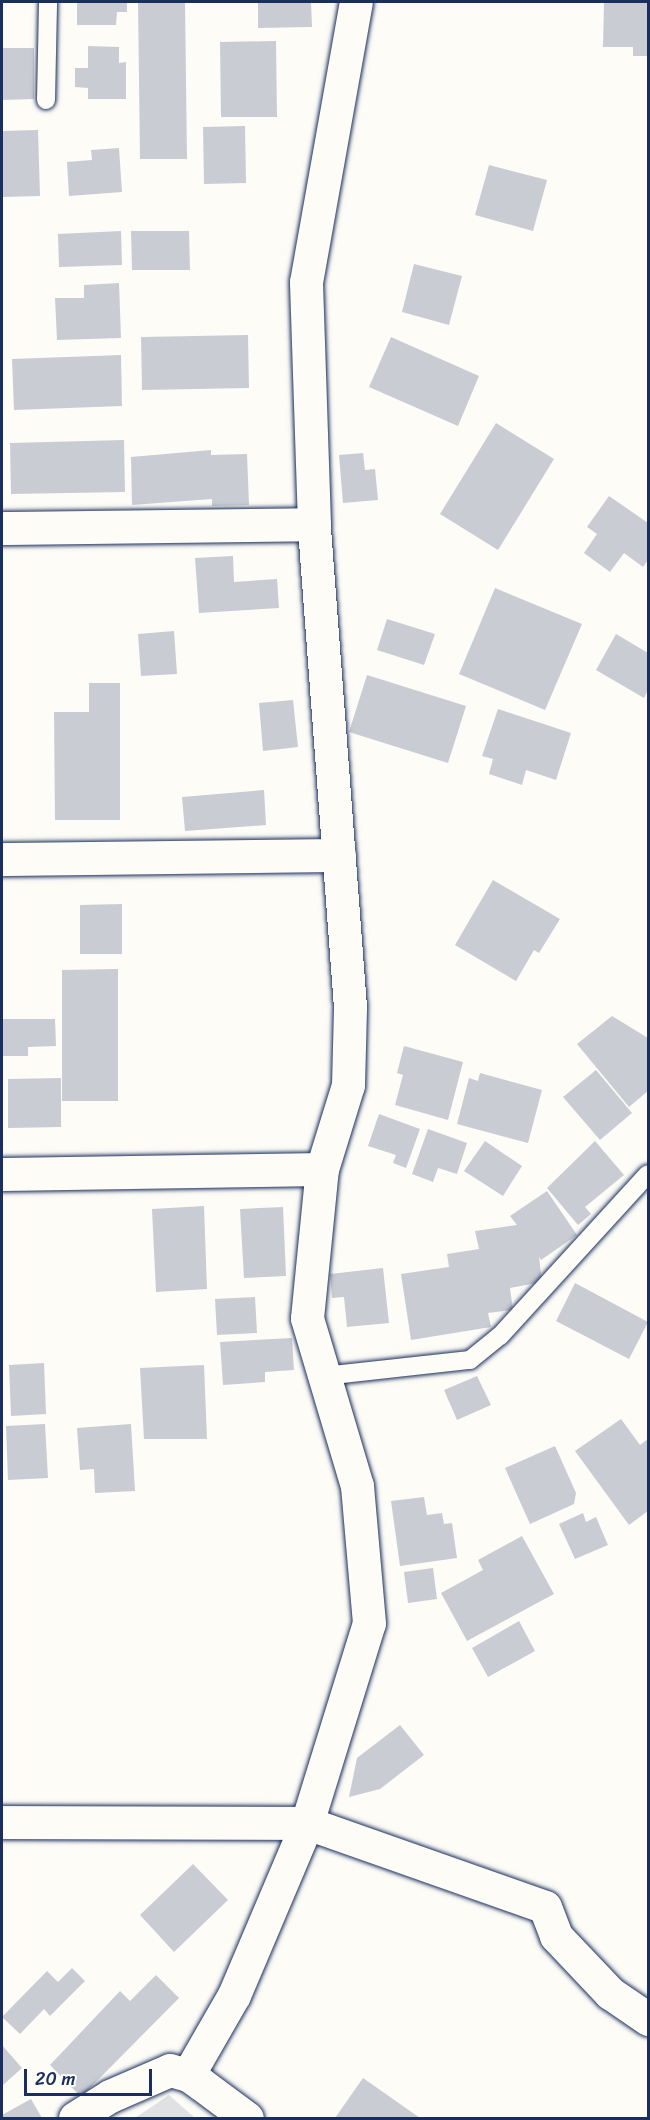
<!DOCTYPE html>
<html>
<head>
<meta charset="utf-8">
<style>
	body { margin:0 }
	#map { position:relative; width:650px; height:2120px; overflow:hidden; background:#fdfcf7; font-family:Sriracha,sans-serif }
	div>[style] { position:absolute }
	[style*='--x'] { left:calc(var(--x)*1px); top:calc(var(--y)*1px); width:calc(var(--w)*1px); rotate:calc(var(--a)*1deg) }
	.green>* { inset:0; background:#e0e1e3 }
	.building>* { inset:0; background:#c9ccd3 }
	.roads { filter:drop-shadow(0 0 2px #1b2f5e) drop-shadow(0 0 2px #1b2f5e) }
	.lane>* { height:18px; margin:-9px; padding:0 9px; transform-origin:9px; border-radius:9px; background:#fdfcf7 }
	.street>* { height:33px; margin:-16.5px; padding:0 16.5px; transform-origin:16.5px; border-radius:16.5px; background:#fdfcf7 }
	.secondary>* { height:33px; margin:-16.5px; padding:0 16.5px; transform-origin:16.5px; border-radius:16.5px; background:#fdfcf7 }
	span { translate:-50% -50%; white-space:nowrap; text-align:center; line-height:1.15; -webkit-text-stroke:4.5px #fdfcf7; paint-order:stroke }
	.frame { position:absolute; inset:0; border:3px solid #1b2f5e; pointer-events:none }
	.scale { position:absolute; left:24px; top:2069px; width:128px; height:27px; box-sizing:border-box; border:3px solid #1b2f5e; border-top:0; padding-left:8px; font-size:18px; line-height:21px; white-space:nowrap; color:#1b2f5e; -webkit-text-stroke:4px #fdfcf7; paint-order:stroke }
</style>
</head>
<body>
<div id="map">
	<div class="green">
		<i style="clip-path:polygon(169px 2095px,195px 2118px,135px 2118px)"></i>
	</div>
	<div class="building">
		<i style="clip-path:polygon(77px 2px,127px 2px,127px 12px,117px 12px,116px 25px,77px 25px)"></i>
		<i style="clip-path:polygon(138px 2px,185px 2px,187px 159px,140px 159px)"></i>
		<i style="clip-path:polygon(258px 2px,311px 2px,312px 27px,258px 28px)"></i>
		<i style="clip-path:polygon(604px 2px,648px 2px,648px 56px,633px 56px,633px 47px,603px 47px)"></i>
		<i style="clip-path:polygon(276px 41px,277px 117px,221px 117px,220px 42px)"></i>
		<i style="clip-path:polygon(88px 46px,119px 47px,119px 63px,126px 62px,126px 99px,88px 99px,88px 88px,75px 87px,75px 68px,88px 68px)"></i>
		<i style="clip-path:polygon(2px 48px,34px 48px,34px 99px,2px 100px)"></i>
		<i style="clip-path:polygon(245px 126px,246px 183px,204px 184px,203px 127px)"></i>
		<i style="clip-path:polygon(38px 130px,40px 196px,2px 197px,2px 131px)"></i>
		<i style="clip-path:polygon(119px 148px,122px 192px,69px 196px,67px 162px,92px 160px,91px 150px)"></i>
		<i style="clip-path:polygon(489px 165px,547px 180px,533px 231px,475px 215px)"></i>
		<i style="clip-path:polygon(121px 231px,122px 265px,59px 267px,58px 234px)"></i>
		<i style="clip-path:polygon(131px 231px,189px 231px,190px 270px,132px 270px)"></i>
		<i style="clip-path:polygon(414px 264px,462px 276px,449px 325px,402px 312px)"></i>
		<i style="clip-path:polygon(119px 283px,121px 338px,57px 340px,55px 298px,84px 298px,84px 285px)"></i>
		<i style="clip-path:polygon(248px 335px,249px 388px,142px 390px,141px 337px)"></i>
		<i style="clip-path:polygon(391px 337px,479px 376px,458px 426px,369px 387px)"></i>
		<i style="clip-path:polygon(121px 355px,122px 406px,14px 410px,12px 359px)"></i>
		<i style="clip-path:polygon(496px 423px,554px 459px,498px 550px,440px 514px)"></i>
		<i style="clip-path:polygon(124px 440px,125px 492px,11px 494px,10px 443px)"></i>
		<i style="clip-path:polygon(211px 450px,211px 455px,247px 454px,249px 505px,212px 506px,212px 499px,132px 505px,131px 457px)"></i>
		<i style="clip-path:polygon(363px 453px,365px 470px,375px 469px,378px 500px,343px 503px,339px 455px)"></i>
		<i style="clip-path:polygon(609px 496px,648px 523px,648px 560px,643px 567px,624px 553px,610px 572px,584px 553px,597px 534px,587px 527px)"></i>
		<i style="clip-path:polygon(233px 556px,234px 582px,277px 579px,279px 608px,199px 613px,195px 558px)"></i>
		<i style="clip-path:polygon(495px 588px,582px 624px,545px 710px,459px 674px)"></i>
		<i style="clip-path:polygon(387px 619px,435px 634px,424px 665px,377px 650px)"></i>
		<i style="clip-path:polygon(174px 631px,177px 674px,141px 676px,138px 634px)"></i>
		<i style="clip-path:polygon(616px 634px,648px 653px,648px 690px,644px 698px,596px 670px)"></i>
		<i style="clip-path:polygon(367px 675px,466px 706px,448px 763px,349px 732px)"></i>
		<i style="clip-path:polygon(89px 683px,120px 683px,120px 820px,55px 820px,54px 712px,89px 712px)"></i>
		<i style="clip-path:polygon(293px 700px,298px 747px,263px 751px,259px 703px)"></i>
		<i style="clip-path:polygon(498px 709px,571px 733px,556px 780px,526px 770px,522px 785px,489px 774px,493px 759px,482px 756px)"></i>
		<i style="clip-path:polygon(264px 790px,266px 825px,185px 831px,182px 797px)"></i>
		<i style="clip-path:polygon(493px 880px,560px 919px,539px 953px,534px 950px,516px 981px,455px 945px)"></i>
		<i style="clip-path:polygon(122px 904px,122px 954px,80px 954px,80px 905px)"></i>
		<i style="clip-path:polygon(118px 969px,118px 1101px,62px 1101px,62px 970px)"></i>
		<i style="clip-path:polygon(612px 1016px,648px 1038px,648px 1091px,629px 1107px,577px 1044px)"></i>
		<i style="clip-path:polygon(2px 1019px,55px 1019px,56px 1046px,28px 1047px,28px 1056px,2px 1056px)"></i>
		<i style="clip-path:polygon(404px 1046px,463px 1062px,448px 1120px,395px 1105px,403px 1075px,397px 1073px)"></i>
		<i style="clip-path:polygon(596px 1070px,632px 1113px,600px 1140px,563px 1097px)"></i>
		<i style="clip-path:polygon(480px 1073px,542px 1090px,528px 1143px,457px 1124px,469px 1078px,478px 1081px)"></i>
		<i style="clip-path:polygon(61px 1078px,61px 1127px,8px 1128px,8px 1079px)"></i>
		<i style="clip-path:polygon(379px 1114px,420px 1129px,406px 1168px,393px 1163px,396px 1155px,368px 1146px)"></i>
		<i style="clip-path:polygon(428px 1129px,467px 1143px,457px 1174px,438px 1168px,433px 1182px,412px 1174px)"></i>
		<i style="clip-path:polygon(485px 1141px,522px 1166px,503px 1196px,464px 1171px)"></i>
		<i style="clip-path:polygon(595px 1141px,624px 1175px,585px 1207px,591px 1214px,578px 1225px,547px 1188px)"></i>
		<i style="clip-path:polygon(547px 1191px,577px 1235px,541px 1260px,539px 1257px,542px 1282px,510px 1288px,513px 1310px,488px 1313px,491px 1327px,411px 1340px,401px 1274px,449px 1267px,447px 1254px,479px 1249px,475px 1231px,517px 1225px,510px 1216px)"></i>
		<i style="clip-path:polygon(204px 1206px,207px 1289px,156px 1292px,152px 1209px)"></i>
		<i style="clip-path:polygon(283px 1207px,286px 1276px,244px 1278px,240px 1209px)"></i>
		<i style="clip-path:polygon(383px 1268px,389px 1323px,347px 1327px,344px 1297px,332px 1298px,330px 1274px)"></i>
		<i style="clip-path:polygon(575px 1283px,648px 1322px,629px 1359px,556px 1321px)"></i>
		<i style="clip-path:polygon(255px 1297px,257px 1333px,217px 1335px,215px 1299px)"></i>
		<i style="clip-path:polygon(292px 1338px,294px 1370px,265px 1372px,265px 1382px,223px 1385px,220px 1342px)"></i>
		<i style="clip-path:polygon(44px 1363px,46px 1414px,11px 1416px,9px 1365px)"></i>
		<i style="clip-path:polygon(204px 1365px,207px 1439px,144px 1439px,140px 1368px)"></i>
		<i style="clip-path:polygon(477px 1376px,491px 1405px,457px 1420px,444px 1390px)"></i>
		<i style="clip-path:polygon(621px 1419px,640px 1445px,648px 1439px,648px 1511px,629px 1525px,575px 1451px)"></i>
		<i style="clip-path:polygon(45px 1424px,48px 1478px,8px 1480px,6px 1426px)"></i>
		<i style="clip-path:polygon(131px 1424px,135px 1491px,95px 1493px,94px 1469px,80px 1470px,77px 1428px)"></i>
		<i style="clip-path:polygon(555px 1446px,576px 1493px,574px 1504px,530px 1524px,505px 1468px)"></i>
		<i style="clip-path:polygon(424px 1497px,427px 1515px,442px 1513px,444px 1524px,452px 1523px,457px 1558px,400px 1566px,391px 1501px)"></i>
		<i style="clip-path:polygon(583px 1513px,586px 1522px,596px 1517px,608px 1545px,575px 1559px,559px 1524px)"></i>
		<i style="clip-path:polygon(522px 1536px,554px 1594px,467px 1641px,441px 1593px,483px 1570px,478px 1560px)"></i>
		<i style="clip-path:polygon(433px 1568px,437px 1599px,408px 1603px,404px 1572px)"></i>
		<i style="clip-path:polygon(519px 1621px,535px 1651px,488px 1677px,472px 1648px)"></i>
		<i style="clip-path:polygon(400px 1725px,424px 1755px,380px 1789px,349px 1797px,357px 1758px)"></i>
		<i style="clip-path:polygon(193px 1864px,228px 1900px,174px 1952px,140px 1915px)"></i>
		<i style="clip-path:polygon(72px 1968px,85px 1981px,50px 2016px,44px 2009px,20px 2034px,2px 2017px,47px 1971px,58px 1982px)"></i>
		<i style="clip-path:polygon(156px 1975px,179px 1998px,81px 2097px,50px 2065px,120px 1991px,130px 2001px)"></i>
		<i style="clip-path:polygon(2px 2045px,22px 2068px,2px 2086px)"></i>
		<i style="clip-path:polygon(363px 2078px,420px 2118px,335px 2118px)"></i>
		<i style="clip-path:polygon(31px 2099px,42px 2118px,2px 2118px,2px 2115px)"></i>
	</div>
	<div class="roads">
		<div class="lane">
			<i style="--x:46;--y:100;--w:98;--a:-88.8"></i>
			<i style="--x:324;--y:1376;--w:147;--a:-6.3"></i>
			<i style="--x:470;--y:1360;--w:38;--a:-39"></i>
			<i style="--x:500;--y:1336;--w:219;--a:-47.6"></i>
		</div>
		<div class="street">
			<i style="--x:2;--y:528;--w:312;--a:-0.7"></i>
			<i style="--x:2;--y:859;--w:337;--a:-0.7"></i>
			<i style="--x:2;--y:1174;--w:320;--a:-0.9"></i>
			<i style="--x:2;--y:1822;--w:305;--a:0.2"></i>
			<i style="--x:307;--y:1823;--w:252;--a:19.4"></i>
			<i style="--x:545;--y:1907;--w:31;--a:69"></i>
			<i style="--x:556;--y:1936;--w:79;--a:46.5"></i>
			<i style="--x:610;--y:1993;--w:46;--a:34.4"></i>
			<i style="--x:201;--y:2084;--w:16;--a:-145"></i>
			<i style="--x:188;--y:2075;--w:92;--a:-60.1"></i>
			<i style="--x:234;--y:1995;--w:187;--a:-67"></i>
			<i style="--x:307;--y:1823;--w:209;--a:-72.8"></i>
			<i style="--x:369;--y:1623;--w:138;--a:-95"></i>
			<i style="--x:357;--y:1486;--w:175;--a:-106.6"></i>
			<i style="--x:307;--y:1318;--w:150;--a:-84.3"></i>
			<i style="--x:322;--y:1169;--w:88;--a:-72.8"></i>
			<i style="--x:348;--y:1085;--w:78;--a:-88.5"></i>
			<i style="--x:350;--y:1007;--w:484;--a:-94.3"></i>
			<i style="--x:314;--y:524;--w:242;--a:-91.9"></i>
			<i style="--x:306;--y:282;--w:284;--a:-79.9"></i>
			<i style="--x:75;--y:2118;--w:41;--a:-32.2"></i>
			<i style="--x:110;--y:2096;--w:65;--a:-23.4"></i>
			<i style="--x:170;--y:2070;--w:19;--a:16"></i>
		</div>
		<div class="secondary">
			<i style="--x:201;--y:2084;--w:57;--a:36.5"></i>
		</div>
	</div>
	<div class="frame"></div>
	<div class="scale">20 m</div>
</div>
</body>
</html>
